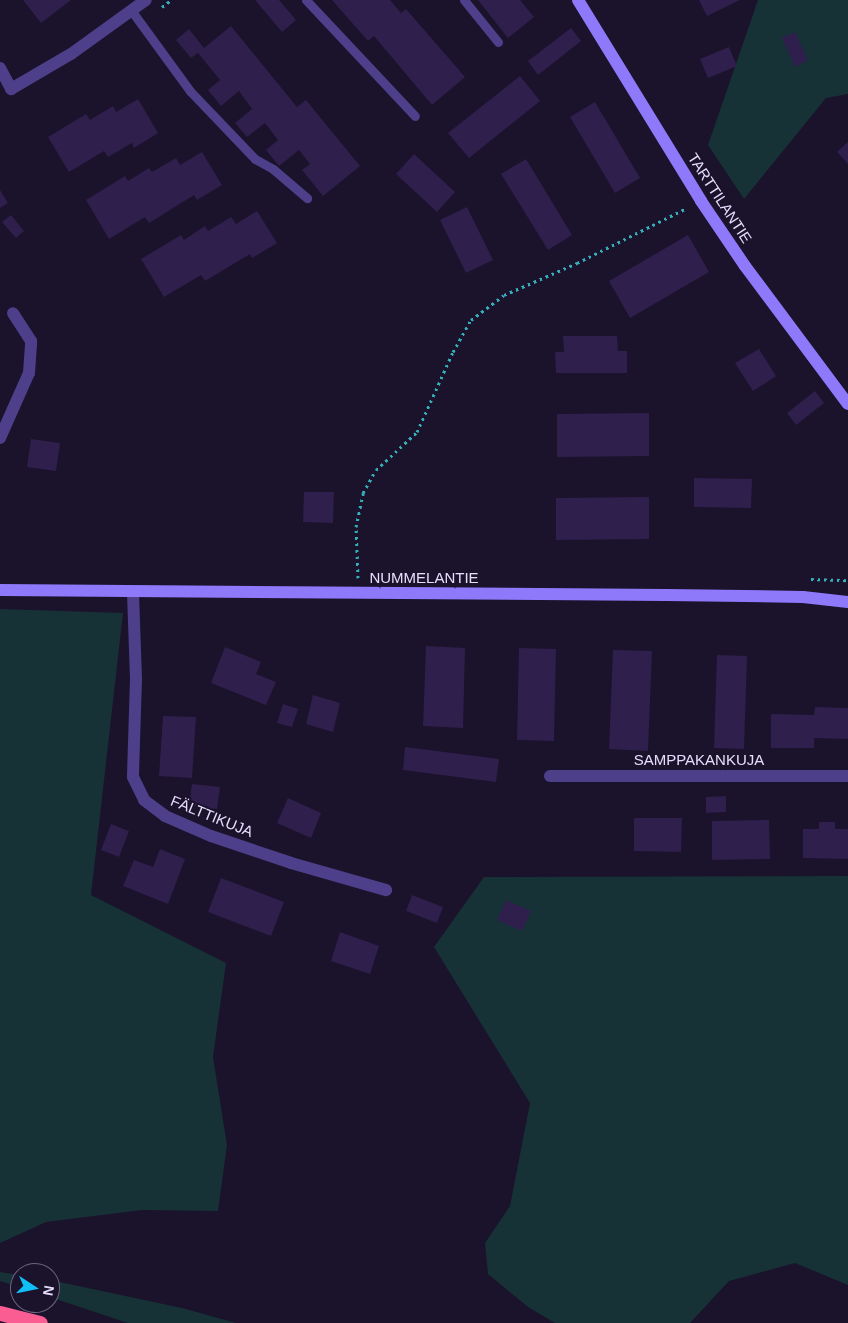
<!DOCTYPE html>
<html>
<head>
<meta charset="utf-8">
<style>
	body { margin:0 }
	#map { position:relative; width:848px; height:1323px; overflow:hidden; background:#1b122c; font-family:Helvetica,sans-serif }
	div>[style] { position:absolute }
	[style*='--x'] { left:calc(var(--x)*1px); top:calc(var(--y)*1px); width:calc(var(--w)*1px); rotate:calc(var(--a)*1deg) }
	.green>* { inset:0; background:#163236 }
	.building>* { inset:0; background:#2f1f4c }
	.path>* { height:3px; margin-top:-1.5px; transform-origin:0; background:repeating-linear-gradient(90deg,#35b0bb 0 2.5px,transparent 0 6.5px) }
	.lane>* { height:9px; margin:-4.5px; padding:0 4.5px; transform-origin:4.5px; border-radius:4.5px; background:#4d3f89 }
	.street>* { height:12px; margin:-6px; padding:0 6px; transform-origin:6px; border-radius:6px; background:#4d3f89 }
	.secondary>* { height:12px; margin:-6px; padding:0 6px; transform-origin:6px; border-radius:6px; background:#8f79fb }
	.highway>* { height:15px; margin:-7.5px; padding:0 7.5px; transform-origin:7.5px; border-radius:7.5px; background:#fa5d91 }
	span { translate:-50% -50%; white-space:nowrap; text-align:center; line-height:1.15; -webkit-text-stroke:4px #1b122c; paint-order:stroke }
	.street-label { font-size:15px; color:#e7defe }
	.north { position:absolute; left:10px; top:1263px; width:50px; height:50px; box-sizing:border-box; background:#1b122c; border:1px solid #6d6480; border-radius:50%; rotate:101deg; font-size:14px; font-weight:700; line-height:20px; text-align:center; color:#e7defe }
	.north::after { content:''; display:block; margin:auto; width:18px; height:22px; background:#11bef8; clip-path:polygon(50% 0,100% 100%,50% 72%,0 100%) }
</style>
</head>
<body>
<div id="map">
	<div class="green">
		<i style="clip-path:polygon(758px 0,848px 0,848px 94px,826px 98px,744px 199px,708px 145px)"></i>
		<i style="clip-path:polygon(0 609px,123px 613px,91px 895px,226px 963px,213px 1057px,227px 1145px,218px 1211px,142px 1210px,46px 1222px,0 1243px)"></i>
		<i style="clip-path:polygon(848px 876px,848px 1285px,795px 1263px,729px 1281px,690px 1323px,555px 1323px,528px 1307px,488px 1274px,485px 1243px,510px 1206px,530px 1103px,434px 947px,484px 877px)"></i>
		<i style="clip-path:polygon(0 1272px,20px 1275px,20px 1287px,0 1281px)"></i>
		<i style="clip-path:polygon(50px 1280px,182px 1308px,236px 1323px,128px 1323px,50px 1297px)"></i>
	</div>
	<div class="building">
		<i style="clip-path:polygon(23px 0,71px 0,41px 23px)"></i>
		<i style="clip-path:polygon(255px 0,279px 0,296px 20px,282px 32px)"></i>
		<i style="clip-path:polygon(332px 0,390px 0,401px 13px,406px 9px,465px 77px,432px 105px,374px 36px,368px 41px)"></i>
		<i style="clip-path:polygon(478px 0,520px 0,534px 17px,508px 38px)"></i>
		<i style="clip-path:polygon(699px 0,740px 0,707px 16px)"></i>
		<i style="clip-path:polygon(231px 26px,297px 107px,306px 100px,360px 166px,323px 196px,302px 170px,310px 164px,299px 150px,279px 166px,266px 150px,278px 140px,265px 123px,247px 137px,235px 123px,252px 109px,239px 91px,221px 106px,208px 90px,220px 80px,198px 53px,191px 58px,176px 40px,189px 29px,204px 48px)"></i>
		<i style="clip-path:polygon(571px 28px,581px 41px,538px 75px,528px 61px)"></i>
		<i style="clip-path:polygon(795px 32px,808px 60px,795px 67px,782px 38px)"></i>
		<i style="clip-path:polygon(729px 47px,737px 66px,708px 78px,700px 59px)"></i>
		<i style="clip-path:polygon(520px 76px,540px 101px,469px 158px,448px 133px)"></i>
		<i style="clip-path:polygon(138px 99px,158px 133px,134px 148px,132px 143px,108px 157px,104px 151px,69px 172px,48px 137px,86px 114px,90px 120px,113px 106px,116px 112px)"></i>
		<i style="clip-path:polygon(595px 102px,640px 178px,615px 193px,570px 117px)"></i>
		<i style="clip-path:polygon(848px 142px,848px 164px,837px 152px)"></i>
		<i style="clip-path:polygon(202px 152px,222px 185px,197px 200px,194px 195px,149px 223px,145px 217px,109px 239px,86px 200px,125px 176px,128px 181px,149px 168px,152px 172px,176px 158px,180px 165px)"></i>
		<i style="clip-path:polygon(414px 154px,455px 192px,437px 212px,396px 174px)"></i>
		<i style="clip-path:polygon(526px 159px,572px 235px,548px 250px,501px 174px)"></i>
		<i style="clip-path:polygon(0 190px,8px 203px,0 208px)"></i>
		<i style="clip-path:polygon(467px 207px,493px 260px,466px 273px,440px 220px)"></i>
		<i style="clip-path:polygon(257px 211px,277px 243px,252px 258px,250px 254px,205px 281px,201px 275px,164px 297px,141px 259px,181px 235px,184px 240px,205px 226px,208px 231px,231px 217px,236px 224px)"></i>
		<i style="clip-path:polygon(11px 215px,24px 231px,16px 238px,2px 222px)"></i>
		<i style="clip-path:polygon(688px 235px,709px 272px,630px 318px,609px 281px)"></i>
		<i style="clip-path:polygon(563px 336px,617px 336px,618px 351px,627px 351px,627px 373px,556px 373px,555px 352px,564px 352px)"></i>
		<i style="clip-path:polygon(759px 349px,776px 376px,753px 391px,735px 363px)"></i>
		<i style="clip-path:polygon(815px 391px,824px 403px,796px 425px,787px 413px)"></i>
		<i style="clip-path:polygon(649px 413px,649px 456px,557px 457px,557px 414px)"></i>
		<i style="clip-path:polygon(31px 439px,60px 443px,56px 471px,27px 467px)"></i>
		<i style="clip-path:polygon(694px 478px,752px 479px,751px 508px,694px 507px)"></i>
		<i style="clip-path:polygon(304px 492px,334px 492px,333px 523px,303px 522px)"></i>
		<i style="clip-path:polygon(649px 497px,649px 539px,556px 540px,556px 498px)"></i>
		<i style="clip-path:polygon(426px 646px,465px 648px,463px 728px,423px 726px)"></i>
		<i style="clip-path:polygon(225px 647px,261px 662px,256px 674px,276px 682px,266px 705px,211px 683px)"></i>
		<i style="clip-path:polygon(519px 648px,556px 649px,554px 741px,517px 740px)"></i>
		<i style="clip-path:polygon(613px 650px,652px 651px,648px 751px,609px 749px)"></i>
		<i style="clip-path:polygon(717px 655px,747px 656px,744px 749px,714px 748px)"></i>
		<i style="clip-path:polygon(313px 695px,340px 703px,333px 732px,306px 724px)"></i>
		<i style="clip-path:polygon(283px 704px,298px 709px,292px 727px,277px 723px)"></i>
		<i style="clip-path:polygon(815px 707px,848px 708px,848px 739px,814px 738px,814px 748px,771px 748px,771px 714px,814px 715px)"></i>
		<i style="clip-path:polygon(163px 716px,196px 717px,192px 778px,159px 776px)"></i>
		<i style="clip-path:polygon(405px 747px,499px 759px,496px 782px,403px 770px)"></i>
		<i style="clip-path:polygon(192px 784px,220px 787px,217px 809px,189px 806px)"></i>
		<i style="clip-path:polygon(726px 796px,726px 812px,706px 813px,706px 797px)"></i>
		<i style="clip-path:polygon(288px 798px,321px 813px,311px 838px,277px 823px)"></i>
		<i style="clip-path:polygon(634px 818px,682px 818px,681px 852px,634px 851px)"></i>
		<i style="clip-path:polygon(769px 820px,770px 859px,712px 860px,712px 821px)"></i>
		<i style="clip-path:polygon(819px 822px,835px 822px,835px 829px,848px 829px,848px 859px,803px 858px,803px 829px,819px 829px)"></i>
		<i style="clip-path:polygon(111px 824px,129px 831px,119px 857px,101px 850px)"></i>
		<i style="clip-path:polygon(160px 849px,185px 859px,168px 904px,123px 886px,134px 860px,153px 867px)"></i>
		<i style="clip-path:polygon(221px 878px,284px 902px,271px 936px,208px 912px)"></i>
		<i style="clip-path:polygon(412px 895px,443px 907px,437px 923px,406px 911px)"></i>
		<i style="clip-path:polygon(506px 900px,531px 911px,522px 931px,497px 920px)"></i>
		<i style="clip-path:polygon(340px 932px,379px 946px,370px 974px,331px 961px)"></i>
	</div>
	<div class="path">
		<i style="--x:162;--y:7;--w:11;--a:-38"></i>
		<i style="--x:358;--y:578;--w:51;--a:-92.2"></i>
		<i style="--x:356;--y:527;--w:35;--a:-78"></i>
		<i style="--x:363;--y:493;--w:26;--a:-61"></i>
		<i style="--x:376;--y:470;--w:56;--a:-42.8"></i>
		<i style="--x:417;--y:432;--w:88;--a:-65.8"></i>
		<i style="--x:453;--y:352;--w:37;--a:-61"></i>
		<i style="--x:471;--y:320;--w:41;--a:-37.1"></i>
		<i style="--x:504;--y:295;--w:80;--a:-23.7"></i>
		<i style="--x:577;--y:263;--w:123;--a:-26.6"></i>
		<i style="--x:811;--y:579;--w:37;--a:2"></i>
	</div>
	<div class="lane">
		<i style="--x:306;--y:0;--w:159;--a:46.8"></i>
		<i style="--x:464;--y:0;--w:54;--a:51"></i>
		<i style="--x:131;--y:10;--w:100;--a:53.9"></i>
		<i style="--x:190;--y:91;--w:94;--a:46.3"></i>
		<i style="--x:255;--y:159;--w:21;--a:29"></i>
		<i style="--x:273;--y:169;--w:45;--a:40.5"></i>
	</div>
	<div class="street">
		<i style="--x:0;--y:68;--w:24;--a:62"></i>
		<i style="--x:11;--y:89;--w:69;--a:-30.3"></i>
		<i style="--x:71;--y:54;--w:92;--a:-35.8"></i>
		<i style="--x:0;--y:438;--w:71;--a:-66"></i>
		<i style="--x:29;--y:373;--w:32;--a:-86"></i>
		<i style="--x:31;--y:341;--w:33;--a:-123"></i>
		<i style="--x:133;--y:593;--w:86;--a:88"></i>
		<i style="--x:136;--y:679;--w:98;--a:91.8"></i>
		<i style="--x:133;--y:777;--w:25;--a:64"></i>
		<i style="--x:144;--y:800;--w:26;--a:37"></i>
		<i style="--x:165;--y:816;--w:50;--a:23.5"></i>
		<i style="--x:211;--y:836;--w:84;--a:18.6"></i>
		<i style="--x:291;--y:863;--w:99;--a:15.9"></i>
		<i style="--x:550;--y:776;--w:298;--a:0"></i>
	</div>
	<div class="secondary">
		<i style="--x:578;--y:0;--w:236;--a:58.5"></i>
		<i style="--x:701;--y:201;--w:78;--a:55.9"></i>
		<i style="--x:745;--y:266;--w:172;--a:53.3"></i>
		<i style="--x:0;--y:590;--w:666;--a:0.43"></i>
		<i style="--x:666;--y:595;--w:137;--a:0.8"></i>
		<i style="--x:803;--y:597;--w:45;--a:6.3"></i>
	</div>
	<div class="highway">
		<i style="--x:0;--y:1313;--w:41;--a:14"></i>
	</div>
	<div class="street-label">
		<span style="left:720px;top:198px;rotate:57deg">TARTTILANTIE</span>
		<span style="left:424px;top:578px">NUMMELANTIE</span>
		<span style="left:699px;top:760px">SAMPPAKANKUJA</span>
		<span style="left:212px;top:816px;rotate:22deg">FÄLTTIKUJA</span>
	</div>
	<div class="north">N</div>
</div>
</body>
</html>
